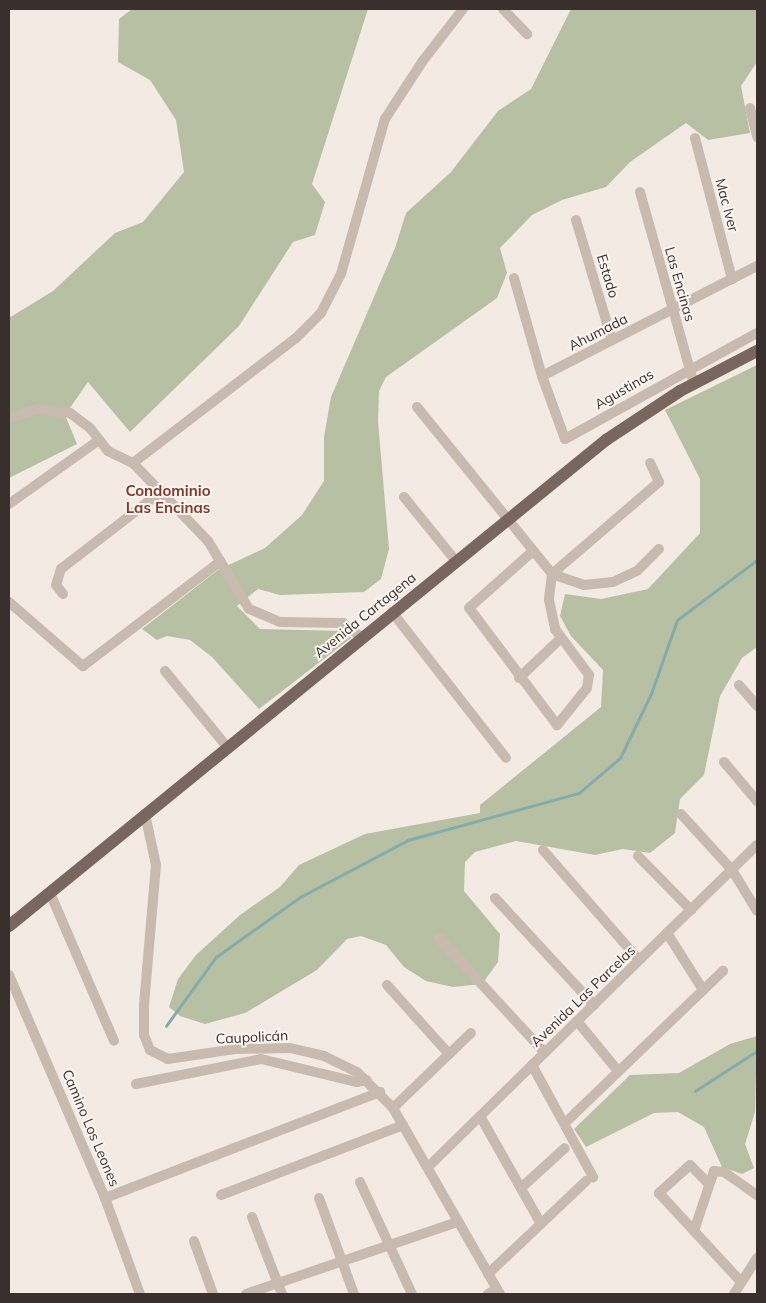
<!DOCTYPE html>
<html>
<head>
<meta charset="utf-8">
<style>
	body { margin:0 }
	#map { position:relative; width:766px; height:1303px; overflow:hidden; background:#f2eae3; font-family:Mulish,sans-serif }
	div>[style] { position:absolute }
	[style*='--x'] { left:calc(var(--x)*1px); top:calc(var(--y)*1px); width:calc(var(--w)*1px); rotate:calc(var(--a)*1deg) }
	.green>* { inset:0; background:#b8c0a4 }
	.stream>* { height:2.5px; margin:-1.25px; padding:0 1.25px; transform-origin:1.25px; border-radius:1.25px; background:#84acab }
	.minor>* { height:10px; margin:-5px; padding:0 5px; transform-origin:5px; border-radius:5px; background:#c9baaf }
	.major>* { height:12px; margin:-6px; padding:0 6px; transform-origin:6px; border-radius:6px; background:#79665f }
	span { translate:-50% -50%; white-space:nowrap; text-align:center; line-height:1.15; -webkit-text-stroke:4px #f9f4ef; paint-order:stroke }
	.street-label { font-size:14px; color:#39302d }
	.neighbourhood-label { font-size:15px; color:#803c2d; font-weight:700 }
	.frame { position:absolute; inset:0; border:10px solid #39302d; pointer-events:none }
</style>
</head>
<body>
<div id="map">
	<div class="green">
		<i style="clip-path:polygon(132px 9px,368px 9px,312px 184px,325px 202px,315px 235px,293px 242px,239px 326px,130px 432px,88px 382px,65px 415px,77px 444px,9px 478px,9px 318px,53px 291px,115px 233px,143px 222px,184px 172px,176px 120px,150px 80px,118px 62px,119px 19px)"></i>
		<i style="clip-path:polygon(571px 9px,757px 9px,757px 62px,741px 86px,750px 133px,708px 140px,686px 123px,630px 162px,606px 187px,562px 200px,532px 215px,500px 248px,507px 273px,497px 298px,386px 377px,379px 391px,378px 421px,389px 549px,381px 579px,364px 592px,280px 595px,258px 589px,237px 606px,260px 629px,345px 631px,351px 638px,259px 709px,212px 657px,190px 640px,167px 636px,157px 640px,142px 629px,218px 570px,265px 548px,302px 515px,324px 481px,324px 437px,331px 397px,395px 248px,406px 213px,451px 172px,498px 111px,531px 89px)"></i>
		<i style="clip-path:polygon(757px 365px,757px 647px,742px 658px,720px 696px,704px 775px,680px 799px,675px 833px,650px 853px,623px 849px,595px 855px,516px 841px,475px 852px,465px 862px,464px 891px,500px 934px,498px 962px,482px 984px,453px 987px,426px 981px,404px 967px,386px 945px,361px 936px,347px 939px,317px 970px,245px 1013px,205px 1024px,180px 1016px,169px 1007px,178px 979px,196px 955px,240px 915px,280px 887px,299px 865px,365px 834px,480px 813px,480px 805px,601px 707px,603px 670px,571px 636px,560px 616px,565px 594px,601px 599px,648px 589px,700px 533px,700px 479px,665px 410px)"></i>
		<i style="clip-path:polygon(757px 1036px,755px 1112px,745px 1144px,754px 1168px,742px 1174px,722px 1167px,704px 1127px,678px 1112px,654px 1113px,586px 1147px,574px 1129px,630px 1075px,679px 1073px,730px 1044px)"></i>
	</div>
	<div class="stream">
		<i style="--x:166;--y:1026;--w:85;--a:-54.1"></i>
		<i style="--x:216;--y:957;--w:103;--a:-35.5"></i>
		<i style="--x:300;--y:897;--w:122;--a:-27.8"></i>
		<i style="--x:408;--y:840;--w:177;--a:-15.4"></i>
		<i style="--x:579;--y:793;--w:54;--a:-40.5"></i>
		<i style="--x:620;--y:758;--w:71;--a:-64.2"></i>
		<i style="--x:651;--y:694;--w:78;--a:-70.6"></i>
		<i style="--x:677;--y:620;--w:100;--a:-36.9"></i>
		<i style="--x:695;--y:1091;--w:74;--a:-32.8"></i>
	</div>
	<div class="minor">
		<i style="--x:503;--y:9;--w:35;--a:46"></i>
		<i style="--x:750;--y:108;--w:30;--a:76"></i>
		<i style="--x:695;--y:138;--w:146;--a:75.3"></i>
		<i style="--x:640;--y:192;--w:199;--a:74.3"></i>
		<i style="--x:576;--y:220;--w:125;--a:73.3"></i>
		<i style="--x:514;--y:278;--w:102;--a:74.1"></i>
		<i style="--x:542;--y:376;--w:242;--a:-27.1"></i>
		<i style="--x:542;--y:376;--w:67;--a:69.9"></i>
		<i style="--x:565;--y:439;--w:219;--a:-28.9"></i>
		<i style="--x:417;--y:407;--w:215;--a:51"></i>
		<i style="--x:552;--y:574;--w:26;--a:97"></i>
		<i style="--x:549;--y:600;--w:30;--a:78"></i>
		<i style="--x:555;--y:629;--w:57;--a:53.5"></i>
		<i style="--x:589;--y:675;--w:13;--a:99"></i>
		<i style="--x:587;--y:688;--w:48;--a:129"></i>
		<i style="--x:557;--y:725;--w:146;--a:-126.9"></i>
		<i style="--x:469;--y:608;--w:86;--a:-41.7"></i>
		<i style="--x:9;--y:418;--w:30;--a:-17"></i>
		<i style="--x:38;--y:409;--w:32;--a:7"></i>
		<i style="--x:70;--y:413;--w:25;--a:37"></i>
		<i style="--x:90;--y:428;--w:29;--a:52"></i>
		<i style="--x:108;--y:451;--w:28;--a:26"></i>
		<i style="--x:404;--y:497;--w:81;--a:51"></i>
		<i style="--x:9;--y:504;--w:110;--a:-35.4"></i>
		<i style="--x:552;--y:574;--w:141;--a:-40.7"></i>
		<i style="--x:659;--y:482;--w:21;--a:-115"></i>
		<i style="--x:552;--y:574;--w:34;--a:19"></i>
		<i style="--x:584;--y:585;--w:29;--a:-6"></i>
		<i style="--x:613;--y:582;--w:26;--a:-25"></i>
		<i style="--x:637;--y:571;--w:31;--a:-45"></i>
		<i style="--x:63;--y:594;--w:11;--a:-128"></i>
		<i style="--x:56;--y:585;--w:17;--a:-73"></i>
		<i style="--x:61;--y:569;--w:128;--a:-37.7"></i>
		<i style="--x:9;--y:602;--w:98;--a:40.9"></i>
		<i style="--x:83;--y:666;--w:173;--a:-37.3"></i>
		<i style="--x:392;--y:612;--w:185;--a:52"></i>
		<i style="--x:361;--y:637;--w:23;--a:-142"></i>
		<i style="--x:343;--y:623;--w:63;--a:-179.1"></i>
		<i style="--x:280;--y:622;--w:34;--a:-157"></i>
		<i style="--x:249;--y:609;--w:79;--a:-121.1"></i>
		<i style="--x:208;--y:541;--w:108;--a:-133.9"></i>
		<i style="--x:133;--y:463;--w:205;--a:-37.5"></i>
		<i style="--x:296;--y:338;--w:35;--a:-45"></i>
		<i style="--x:321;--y:313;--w:44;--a:-62.9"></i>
		<i style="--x:341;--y:274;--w:161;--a:-74.2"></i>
		<i style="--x:385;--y:119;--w:68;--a:-57"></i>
		<i style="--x:422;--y:62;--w:67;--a:-52.3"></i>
		<i style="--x:165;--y:671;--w:98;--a:50.8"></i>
		<i style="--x:519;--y:678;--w:55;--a:-43.5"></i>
		<i style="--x:739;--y:685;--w:28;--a:49"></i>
		<i style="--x:724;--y:762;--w:51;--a:49.8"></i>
		<i style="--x:145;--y:814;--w:52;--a:77.8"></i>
		<i style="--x:156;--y:865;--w:141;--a:94.9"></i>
		<i style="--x:144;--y:1005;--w:30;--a:90"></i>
		<i style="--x:144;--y:1035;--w:16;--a:68"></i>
		<i style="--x:150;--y:1050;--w:20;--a:27"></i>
		<i style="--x:168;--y:1059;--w:69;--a:-8.4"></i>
		<i style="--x:236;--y:1049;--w:54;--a:-1.1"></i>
		<i style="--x:290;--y:1048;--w:35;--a:13"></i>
		<i style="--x:324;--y:1056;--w:37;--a:26"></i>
		<i style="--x:357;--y:1072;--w:51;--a:45"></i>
		<i style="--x:393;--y:1108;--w:215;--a:60.1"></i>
		<i style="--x:681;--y:814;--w:76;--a:47.7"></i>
		<i style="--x:732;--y:870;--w:48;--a:58.6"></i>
		<i style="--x:543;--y:850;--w:146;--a:48.9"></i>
		<i style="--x:638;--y:856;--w:76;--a:45.5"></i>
		<i style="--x:50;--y:893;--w:161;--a:66.6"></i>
		<i style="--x:495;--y:898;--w:146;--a:47.2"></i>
		<i style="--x:667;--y:933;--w:67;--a:57.7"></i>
		<i style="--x:439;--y:938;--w:156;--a:47.3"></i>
		<i style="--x:9;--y:975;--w:243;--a:66.7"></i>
		<i style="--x:105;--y:1198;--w:102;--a:70"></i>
		<i style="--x:387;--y:985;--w:93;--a:48.1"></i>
		<i style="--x:577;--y:1021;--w:65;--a:50.6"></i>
		<i style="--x:532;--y:1065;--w:128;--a:61.4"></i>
		<i style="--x:136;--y:1084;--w:127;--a:-11.3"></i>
		<i style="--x:261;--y:1059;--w:99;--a:13.5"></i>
		<i style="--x:357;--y:1082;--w:10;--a:-11"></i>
		<i style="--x:393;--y:1108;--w:108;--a:-43.9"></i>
		<i style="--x:480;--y:1116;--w:124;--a:60.5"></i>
		<i style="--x:566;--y:1122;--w:218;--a:-43.9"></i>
		<i style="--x:428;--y:1167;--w:460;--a:-44.4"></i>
		<i style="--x:360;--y:1182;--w:123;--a:65.1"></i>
		<i style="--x:708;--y:1183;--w:25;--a:-135"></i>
		<i style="--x:690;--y:1165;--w:42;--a:137.9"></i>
		<i style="--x:659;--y:1193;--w:121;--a:47.3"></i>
		<i style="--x:521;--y:1188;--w:59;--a:-42.3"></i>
		<i style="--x:221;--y:1195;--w:195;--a:-21"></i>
		<i style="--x:105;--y:1198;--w:295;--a:-21.1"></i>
		<i style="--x:319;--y:1198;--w:102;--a:70"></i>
		<i style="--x:252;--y:1217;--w:83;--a:68.7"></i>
		<i style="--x:694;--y:1231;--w:63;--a:-71.6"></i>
		<i style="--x:714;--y:1171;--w:10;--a:6"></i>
		<i style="--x:724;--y:1172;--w:40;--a:34.9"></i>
		<i style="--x:194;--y:1241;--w:56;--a:70.3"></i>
		<i style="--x:488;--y:1274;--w:135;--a:-43.5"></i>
		<i style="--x:246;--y:1294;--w:224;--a:-18.8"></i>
		<i style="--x:488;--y:1294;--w:10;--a:-29"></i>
		<i style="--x:734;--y:1294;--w:43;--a:-57.4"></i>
	</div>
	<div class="major">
		<i style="--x:9;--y:926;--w:770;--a:-39.15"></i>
		<i style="--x:606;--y:440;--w:89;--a:-33.5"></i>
		<i style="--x:680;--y:391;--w:87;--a:-27.5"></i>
	</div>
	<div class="street-label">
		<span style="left:727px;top:205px;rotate:75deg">Mac Iver</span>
		<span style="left:608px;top:276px;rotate:73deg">Estado</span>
		<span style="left:680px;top:284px;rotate:74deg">Las Encinas</span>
		<span style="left:598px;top:332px;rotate:-27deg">Ahumada</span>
		<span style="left:624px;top:389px;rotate:-30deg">Agustinas</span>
		<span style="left:365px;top:615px;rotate:-39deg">Avenida Cartagena</span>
		<span style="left:583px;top:996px;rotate:-44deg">Avenida Las Parcelas</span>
		<span style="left:252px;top:1037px;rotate:-3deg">Caupolicán</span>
		<span style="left:91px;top:1128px;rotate:67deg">Camino Los Leones</span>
	</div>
	<div class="neighbourhood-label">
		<span style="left:168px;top:499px">Condominio<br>Las Encinas</span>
	</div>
	<div class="frame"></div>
</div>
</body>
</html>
